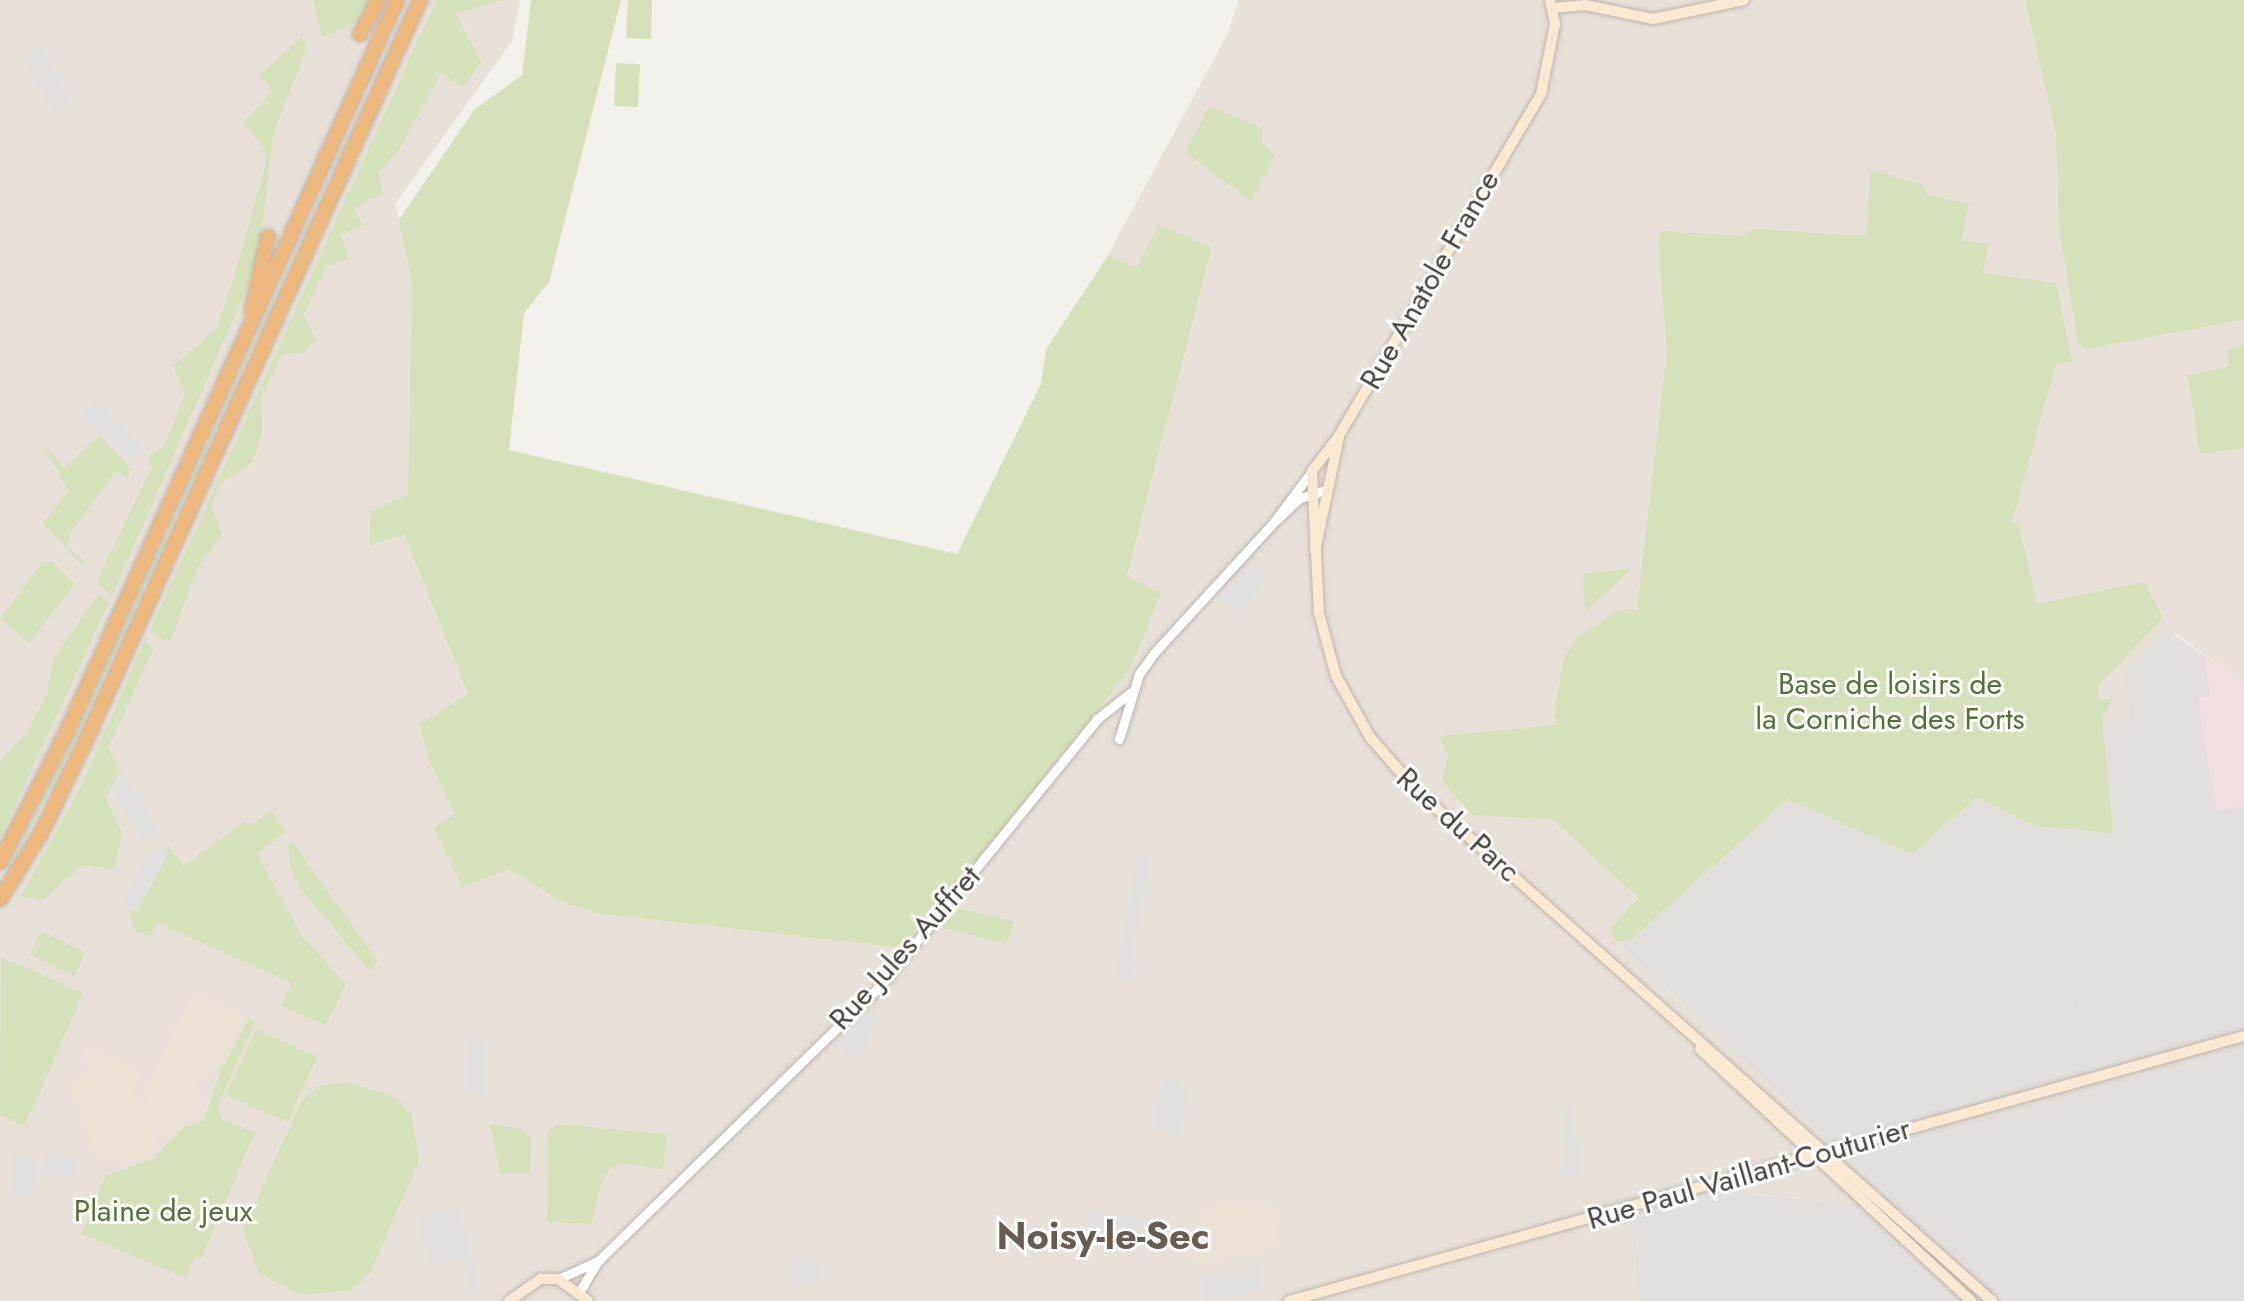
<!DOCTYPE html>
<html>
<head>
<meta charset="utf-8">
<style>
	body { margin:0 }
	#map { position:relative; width:2244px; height:1301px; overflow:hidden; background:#f3f0eb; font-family:Jost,sans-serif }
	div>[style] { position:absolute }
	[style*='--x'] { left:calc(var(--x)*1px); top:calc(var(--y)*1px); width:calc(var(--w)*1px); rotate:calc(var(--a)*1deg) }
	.residential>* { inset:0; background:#e7e1da }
	.industrial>* { inset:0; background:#e3dfdc }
	.education>* { inset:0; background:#ebe2d7 }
	.medical>* { inset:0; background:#f2e0e0 }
	.green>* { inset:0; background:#d5e2b9 }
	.parking>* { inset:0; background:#e3e1df }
	.round { border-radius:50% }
	.roads { filter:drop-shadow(0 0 2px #beb6ae) drop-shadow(0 0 2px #beb6ae) }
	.tertiary>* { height:9px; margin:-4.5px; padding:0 4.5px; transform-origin:4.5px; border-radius:4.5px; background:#fff }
	.secondary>* { height:10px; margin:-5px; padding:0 5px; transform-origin:5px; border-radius:5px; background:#f8e9d0 }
	.motorway>* { height:14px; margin:-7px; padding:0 7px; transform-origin:7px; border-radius:7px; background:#edb87d }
	span { translate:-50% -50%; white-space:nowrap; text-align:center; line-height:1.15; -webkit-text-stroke:6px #fff; paint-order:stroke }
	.street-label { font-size:30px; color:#47403a }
	.park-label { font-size:30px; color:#537233 }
	.district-label { font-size:38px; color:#685c52; font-weight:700 }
</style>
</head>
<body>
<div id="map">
	<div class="residential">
		<i style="clip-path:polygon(0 0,520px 0,512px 41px,395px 204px,399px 220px,448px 249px,429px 516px,1126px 675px,1161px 593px,1127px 577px,1212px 249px,1137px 268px,1108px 255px,1228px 33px,1239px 0,2244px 0,2244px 682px,2175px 633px,2130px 718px,2113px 833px,1617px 942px,1854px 1164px,1854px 1204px,1712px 1191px,1629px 1214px,1640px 1301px,0 1301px)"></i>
	</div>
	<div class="industrial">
		<i style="clip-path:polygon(2168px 631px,2244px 682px,2244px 1301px,1640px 1301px,1629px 1214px,1712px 1191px,1854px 1204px,1854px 1164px,1616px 941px,1628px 942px,1788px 798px,1912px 853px,1977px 797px,2035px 826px,2112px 833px,2103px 720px,2130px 718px,2126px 673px)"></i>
	</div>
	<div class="education">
		<i style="clip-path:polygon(201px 996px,248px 1019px,226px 1065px,196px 1080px,208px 1111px,204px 1120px,161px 1137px,144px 1091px,188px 1000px)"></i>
		<i style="clip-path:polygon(86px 1045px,144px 1072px,131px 1094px,144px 1104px,158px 1142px,150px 1156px,124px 1166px,119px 1153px,98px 1161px,69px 1082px,90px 1074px,82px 1053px)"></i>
		<i style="clip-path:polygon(1216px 1202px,1277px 1207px,1282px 1212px,1274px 1247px,1198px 1264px,1200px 1214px,1215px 1210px)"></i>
	</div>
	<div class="medical">
		<i style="clip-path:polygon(2204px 654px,2244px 682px,2244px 806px,2216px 811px,2198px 698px,2210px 695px)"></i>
	</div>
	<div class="green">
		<i style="clip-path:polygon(313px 0,374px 0,351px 25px,323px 37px)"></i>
		<i style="clip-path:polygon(410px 0,61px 771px,0 884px,62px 761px)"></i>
		<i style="clip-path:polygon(436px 0,502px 0,455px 14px,482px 62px,463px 87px,441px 72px,401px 147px,378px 173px,383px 193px,353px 209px,363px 225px,341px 235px,348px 259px,327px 266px,303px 315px,316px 339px,303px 352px,283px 354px,261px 398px,262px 433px,253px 462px,220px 484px,211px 506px,222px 534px,197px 569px,171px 640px,164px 640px,150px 630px)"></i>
		<i style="clip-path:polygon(531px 0,621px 0,549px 282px,524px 313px,509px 450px,957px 554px,1041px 384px,1046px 350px,1108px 255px,1137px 268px,1159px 225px,1212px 248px,1127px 576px,1161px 593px,1131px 668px,961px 881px,897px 947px,602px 914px,565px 903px,509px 869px,463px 887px,434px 828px,455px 814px,428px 759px,420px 724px,468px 694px,404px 534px,369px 546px,371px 511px,408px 495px,412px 282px,399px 220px,474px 110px,522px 75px)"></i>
		<i style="clip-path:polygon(628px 0,652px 0,651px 39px,626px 38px)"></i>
		<i style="clip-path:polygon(2025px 0,2244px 0,2244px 319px,2086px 349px,2078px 343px,2059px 227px,2056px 132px)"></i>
		<i style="clip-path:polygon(302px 37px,307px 47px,273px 135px,258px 263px,112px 596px,97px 582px,152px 467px,149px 456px,164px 447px,185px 393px,173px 366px,217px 328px,236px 270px,265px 167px,265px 150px,244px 122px,273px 91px,259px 76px)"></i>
		<i style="clip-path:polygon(616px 63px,640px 64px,638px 107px,614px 106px)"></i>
		<i style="clip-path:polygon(1209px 106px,1263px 129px,1262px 143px,1275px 155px,1251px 201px,1185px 152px)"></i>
		<i style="clip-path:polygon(1871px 170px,1923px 185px,1927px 195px,1969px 203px,1961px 240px,1988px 244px,1983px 273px,2056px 283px,2072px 361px,2056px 364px,2012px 523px,2018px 523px,2037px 604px,2144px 582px,2163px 618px,2097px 686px,2100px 700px,2113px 699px,2102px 717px,2113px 833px,2035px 826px,1977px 797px,1912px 854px,1788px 799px,1628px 942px,1616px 941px,1609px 930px,1639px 898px,1552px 819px,1473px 815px,1442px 781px,1448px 755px,1439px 736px,1559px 725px,1554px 716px,1564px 657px,1577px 638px,1620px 609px,1637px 610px,1667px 352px,1658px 236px,1663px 231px,1742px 236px,1755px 229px,1866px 236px)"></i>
		<i style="clip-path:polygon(2244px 344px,2244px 448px,2200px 454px,2188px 376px,2229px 366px,2228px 350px)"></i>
		<i style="clip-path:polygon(99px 436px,131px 469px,127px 478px,116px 471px,70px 533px,68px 547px,85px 562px,82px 565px,43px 523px,69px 491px,41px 442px,64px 468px)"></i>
		<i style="clip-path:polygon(51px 561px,82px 591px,74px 585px,29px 643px,0 618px,43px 562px)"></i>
		<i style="clip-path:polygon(1632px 568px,1585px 612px,1583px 574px)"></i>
		<i style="clip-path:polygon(98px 594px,109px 603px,0 838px,0 762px,26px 734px,47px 694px,53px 659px)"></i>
		<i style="clip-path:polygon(145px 640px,154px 649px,108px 747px,120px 769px,106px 798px,122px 832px,114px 869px,82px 865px,43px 900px,21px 896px,80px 788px)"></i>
		<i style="clip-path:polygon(272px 811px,285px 832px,257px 854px,301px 935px,346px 984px,326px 1025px,281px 1006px,292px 983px,158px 923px,151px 936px,136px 931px,131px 921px,130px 910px,135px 912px,168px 845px,184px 866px,245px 821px,250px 826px)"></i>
		<i style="clip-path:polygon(293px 843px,378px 961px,370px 971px,300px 888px,290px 868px,288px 845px)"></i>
		<i style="clip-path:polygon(958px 908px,1014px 922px,1006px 944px,941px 927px)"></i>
		<i style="clip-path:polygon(42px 931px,84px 952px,75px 976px,30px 955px)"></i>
		<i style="clip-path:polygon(1px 957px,83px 993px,25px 1126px,0 1115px)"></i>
		<i style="clip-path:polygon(248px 1019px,255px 1022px,218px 1105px,222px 1119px,255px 1133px,201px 1258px,195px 1256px,186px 1278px,82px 1234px,105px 1176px,153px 1159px,182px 1128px,204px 1120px,220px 1072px)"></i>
		<i style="clip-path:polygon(256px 1029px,317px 1057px,288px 1122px,226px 1095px)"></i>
		<i style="clip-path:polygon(346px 1082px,396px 1097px,412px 1116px,419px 1161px,370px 1273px,351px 1290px,302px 1295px,259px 1273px,243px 1230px,301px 1102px,319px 1086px)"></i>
		<i style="clip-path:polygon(490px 1124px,523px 1129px,531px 1138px,530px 1174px,500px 1174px)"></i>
		<i style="clip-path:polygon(558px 1124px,667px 1134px,663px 1169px,622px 1164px,610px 1168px,600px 1185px,592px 1224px,547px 1222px,548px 1132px)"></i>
	</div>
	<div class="parking">
		<i style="clip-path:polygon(43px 46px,72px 104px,53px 114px,23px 56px)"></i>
		<i style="clip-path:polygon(96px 400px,142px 445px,128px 459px,82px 414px)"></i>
		<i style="clip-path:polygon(1251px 563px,1268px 572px,1246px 610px,1218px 601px)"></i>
		<i style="clip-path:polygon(120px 769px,163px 835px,158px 839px,153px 834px,143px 841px,110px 790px)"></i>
		<i style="clip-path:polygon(165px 848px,169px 854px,136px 912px,121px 905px,147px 852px)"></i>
		<i style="clip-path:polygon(1138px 854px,1150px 856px,1131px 961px,1139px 963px,1130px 980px,1116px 976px)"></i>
		<i style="clip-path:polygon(1711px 971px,1727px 1028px,1720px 1032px,1673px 984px)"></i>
		<i style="clip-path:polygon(2121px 978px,2124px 1023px,2118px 1024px,2118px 1032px,2105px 1033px,2105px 1043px,2081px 1045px,2076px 982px)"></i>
		<i style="clip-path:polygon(2071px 986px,2074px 1007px,2045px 1010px,2046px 1041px,2052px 1061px,2080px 1061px,2080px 1071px,2043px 1081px,2040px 1076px,2006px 1090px,2000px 1073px,2034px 1065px,2036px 987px)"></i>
		<i style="clip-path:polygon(869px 1011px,875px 1014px,864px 1055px,851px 1057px,835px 1044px)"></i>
		<i style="clip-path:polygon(468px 1037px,487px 1038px,485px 1094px,465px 1093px)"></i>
		<i style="clip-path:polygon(1839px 1049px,1842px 1069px,1835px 1072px,1847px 1127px,1835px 1131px,1820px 1128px,1794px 1104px,1790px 1067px,1804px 1065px,1803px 1053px)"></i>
		<i style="clip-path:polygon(2238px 1057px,2244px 1112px,2235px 1113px,2224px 1061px)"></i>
		<i style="clip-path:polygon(1164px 1077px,1179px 1080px,1178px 1089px,1189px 1091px,1180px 1134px,1154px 1130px)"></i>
		<i style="clip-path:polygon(1569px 1104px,1583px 1176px,1560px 1178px,1559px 1169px,1566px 1168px,1561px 1105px)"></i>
		<i style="clip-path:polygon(1896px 1144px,1895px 1194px,1891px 1198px,1857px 1167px,1860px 1154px)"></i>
		<i style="clip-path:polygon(53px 1152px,75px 1157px,74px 1180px,43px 1172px,42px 1156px)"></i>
		<i style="clip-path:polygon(12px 1153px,36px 1159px,33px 1195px,13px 1195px)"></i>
		<i style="clip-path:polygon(2130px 1189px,2135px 1254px,2099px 1257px,2097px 1190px)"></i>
		<i style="clip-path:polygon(459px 1208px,482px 1297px,474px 1298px,463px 1260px,428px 1264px,418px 1216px)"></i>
		<i style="clip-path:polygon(1087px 1212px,1143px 1218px,1142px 1230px,1086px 1224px)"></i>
		<i class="round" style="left:790px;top:1256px;width:30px;height:30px"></i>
		<i style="clip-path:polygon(1258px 1260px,1262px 1291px,1207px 1301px,1200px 1278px,1233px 1267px,1236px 1275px)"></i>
	</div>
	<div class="roads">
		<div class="tertiary">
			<i style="--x:1276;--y:519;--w:60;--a:-53.1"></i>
			<i style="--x:1119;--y:739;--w:68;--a:-72.9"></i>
			<i style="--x:1139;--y:674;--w:26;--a:-54"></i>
			<i style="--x:1154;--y:653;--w:178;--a:-47.5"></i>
			<i style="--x:1274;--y:522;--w:35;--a:-43"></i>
			<i style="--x:1300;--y:498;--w:27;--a:-17"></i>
			<i style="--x:558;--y:1279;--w:44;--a:-24.2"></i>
			<i style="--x:578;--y:1294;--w:39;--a:-59"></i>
			<i style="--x:598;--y:1261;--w:397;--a:-44.3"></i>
			<i style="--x:882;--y:984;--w:341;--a:-50.9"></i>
			<i style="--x:1097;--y:719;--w:43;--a:-38.5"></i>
		</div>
		<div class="secondary">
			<i style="--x:1550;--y:0;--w:25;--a:78"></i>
			<i style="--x:1555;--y:24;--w:71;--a:101.3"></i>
			<i style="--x:1541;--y:94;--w:397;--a:120.6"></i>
			<i style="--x:1339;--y:436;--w:44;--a:127.6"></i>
			<i style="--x:1312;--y:471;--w:142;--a:87.2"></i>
			<i style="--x:1319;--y:613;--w:65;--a:74.9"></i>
			<i style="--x:1336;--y:676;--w:70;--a:60.9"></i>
			<i style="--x:1370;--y:737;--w:72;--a:49"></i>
			<i style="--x:1417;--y:791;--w:769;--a:41.57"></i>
			<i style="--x:1552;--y:8;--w:33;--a:-5"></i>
			<i style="--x:1585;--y:5;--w:69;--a:11.6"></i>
			<i style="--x:1653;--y:19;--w:93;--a:-11.8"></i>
			<i style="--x:1315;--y:551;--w:116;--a:-78.1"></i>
			<i style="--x:1700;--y:1049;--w:370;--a:42.9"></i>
			<i style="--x:509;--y:1301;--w:39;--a:-35"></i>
			<i style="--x:541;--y:1279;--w:17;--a:0"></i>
			<i style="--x:558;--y:1279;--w:37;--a:36"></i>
			<i style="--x:1289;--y:1301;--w:991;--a:-15.51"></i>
		</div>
		<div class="motorway">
			<i style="--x:360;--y:34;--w:38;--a:-62"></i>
			<i style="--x:252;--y:310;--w:75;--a:-77.6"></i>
			<i style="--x:0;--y:862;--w:149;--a:-62.9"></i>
			<i style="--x:68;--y:729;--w:800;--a:-65.71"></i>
			<i style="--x:0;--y:899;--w:78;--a:-58.2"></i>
			<i style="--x:41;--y:833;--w:106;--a:-64.2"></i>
			<i style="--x:87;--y:738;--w:810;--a:-65.71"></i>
		</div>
	</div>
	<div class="street-label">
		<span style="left:1430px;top:280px;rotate:-60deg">Rue Anatole France</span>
		<span style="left:1458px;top:825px;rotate:42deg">Rue du Parc</span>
		<span style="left:905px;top:948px;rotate:-48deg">Rue Jules Auffret</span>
		<span style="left:1749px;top:1174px;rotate:-16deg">Rue Paul Vaillant-Couturier</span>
	</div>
	<div class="park-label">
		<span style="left:1890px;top:701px">Base de loisirs de<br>la Corniche des Forts</span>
		<span style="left:163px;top:1211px">Plaine de jeux</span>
	</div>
	<div class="district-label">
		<span style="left:1103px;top:1236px">Noisy-le-Sec</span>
	</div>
</div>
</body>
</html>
